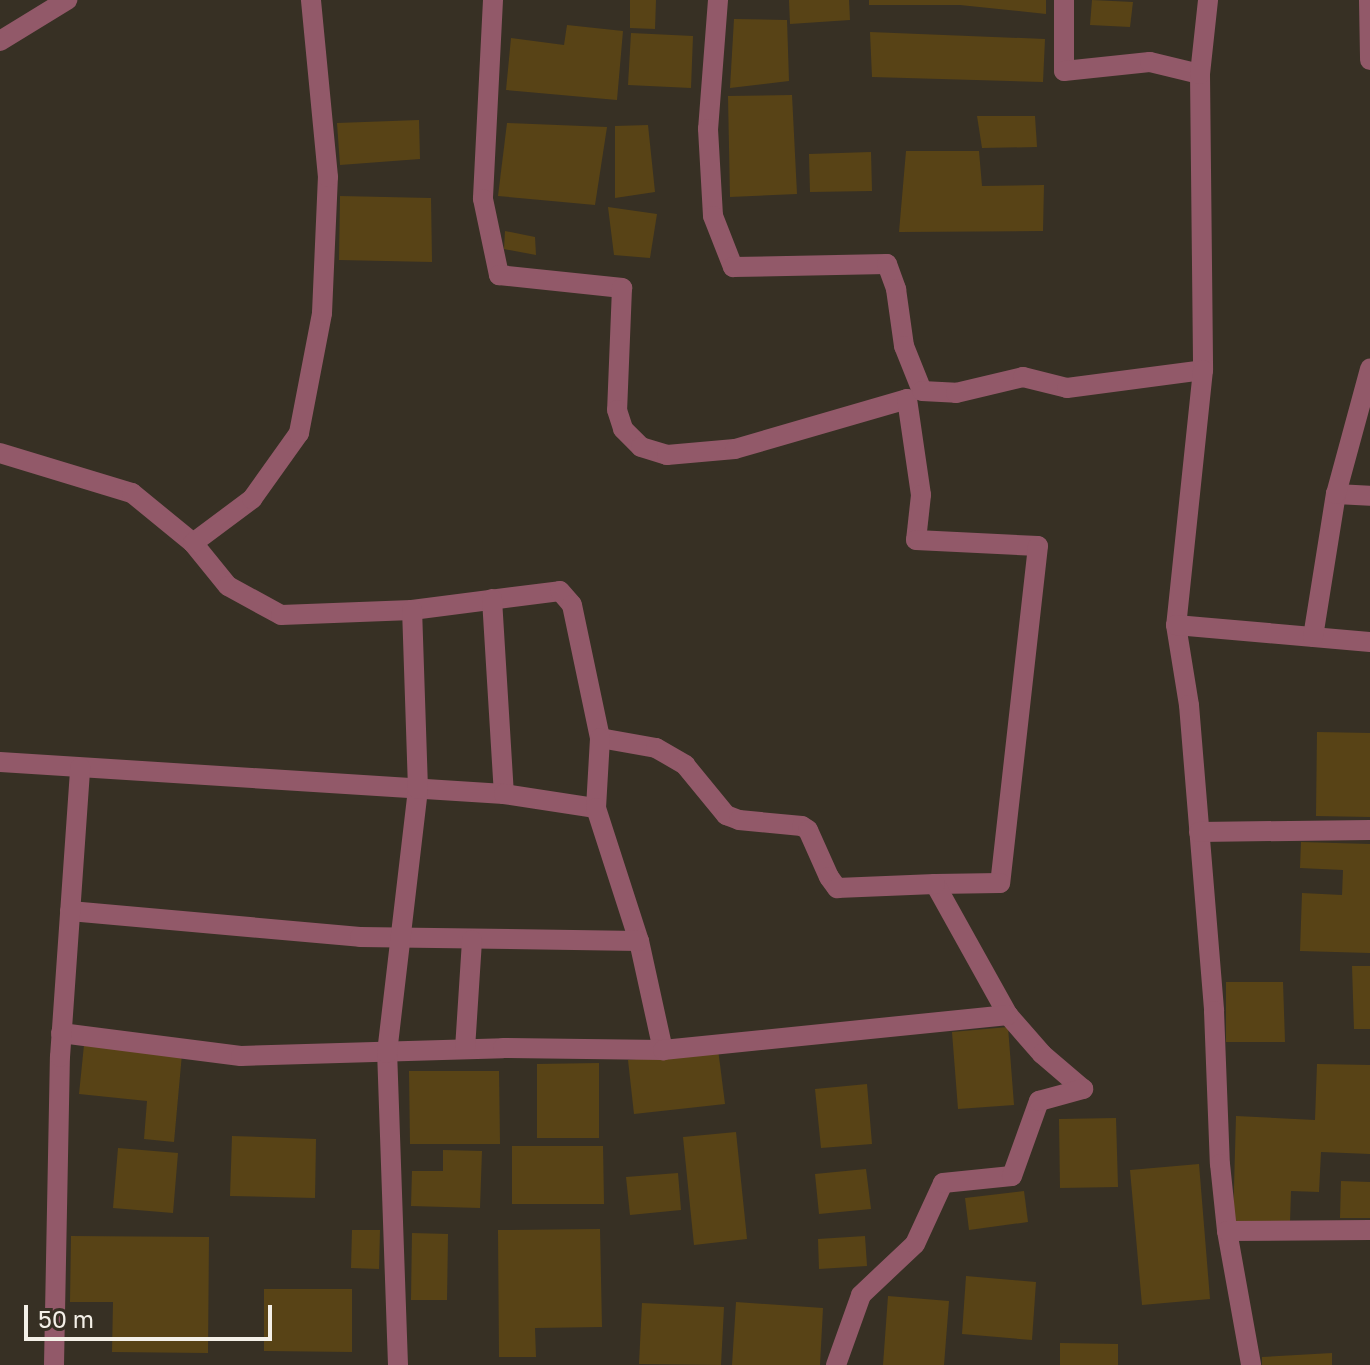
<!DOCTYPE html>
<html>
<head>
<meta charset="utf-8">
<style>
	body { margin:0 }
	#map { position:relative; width:1370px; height:1365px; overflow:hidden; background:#373024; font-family:"Golos Text",sans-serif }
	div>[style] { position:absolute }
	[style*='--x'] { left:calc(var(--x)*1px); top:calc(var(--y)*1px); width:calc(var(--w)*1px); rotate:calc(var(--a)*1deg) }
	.building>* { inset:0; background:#584316 }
	.minor>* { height:20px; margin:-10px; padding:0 10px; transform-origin:10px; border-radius:10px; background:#925969 }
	span { translate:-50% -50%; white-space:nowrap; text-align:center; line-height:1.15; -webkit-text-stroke:8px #373024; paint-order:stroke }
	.scale { position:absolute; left:24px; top:1305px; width:248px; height:36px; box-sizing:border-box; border:4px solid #f4f0e8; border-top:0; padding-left:10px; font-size:24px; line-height:28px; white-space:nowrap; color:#f4f0e8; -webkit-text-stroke:6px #373024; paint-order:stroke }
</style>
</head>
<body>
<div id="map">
	<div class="building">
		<i style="clip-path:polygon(630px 0,656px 0,655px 29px,630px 28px)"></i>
		<i style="clip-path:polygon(789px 0,849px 0,850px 20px,790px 24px)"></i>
		<i style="clip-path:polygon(869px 0,1046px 0,1046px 14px,960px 5px,869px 5px)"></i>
		<i style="clip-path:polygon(1092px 0,1133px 2px,1130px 27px,1090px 25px)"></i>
		<i style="clip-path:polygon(734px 19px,787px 20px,789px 81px,730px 88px)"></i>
		<i style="clip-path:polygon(567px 25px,623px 31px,617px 100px,506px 90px,511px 38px,564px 45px)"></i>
		<i style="clip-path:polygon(870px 32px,1045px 39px,1043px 82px,872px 77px)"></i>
		<i style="clip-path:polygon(631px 33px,693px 36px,691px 88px,628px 85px)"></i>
		<i style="clip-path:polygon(792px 95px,797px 194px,730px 197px,728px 96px)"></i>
		<i style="clip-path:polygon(977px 116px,1035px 116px,1037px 147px,982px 148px)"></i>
		<i style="clip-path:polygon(419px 120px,420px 159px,340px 165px,337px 123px)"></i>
		<i style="clip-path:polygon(507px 123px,607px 127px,595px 205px,498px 196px)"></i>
		<i style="clip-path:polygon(648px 125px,655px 192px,615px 198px,615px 126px)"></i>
		<i style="clip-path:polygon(906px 151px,979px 151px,982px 186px,1044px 185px,1043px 231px,899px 232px)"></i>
		<i style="clip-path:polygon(871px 152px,872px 191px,810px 192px,809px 154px)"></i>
		<i style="clip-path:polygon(340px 196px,431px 198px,432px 262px,339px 260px)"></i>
		<i style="clip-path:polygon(608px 207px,657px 214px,650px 258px,614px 255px)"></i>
		<i style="clip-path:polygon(505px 231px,535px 237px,536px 255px,504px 249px)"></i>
		<i style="clip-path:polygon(1317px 732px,1370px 733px,1370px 817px,1316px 816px)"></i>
		<i style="clip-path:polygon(1301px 842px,1370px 844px,1370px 953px,1300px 951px,1302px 893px,1342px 895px,1343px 870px,1300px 868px)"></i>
		<i style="clip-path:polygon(1352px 966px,1370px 966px,1370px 1029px,1354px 1029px)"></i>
		<i style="clip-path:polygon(1226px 982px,1283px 982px,1285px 1042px,1226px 1042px)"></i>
		<i style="clip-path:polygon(1008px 1027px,1014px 1105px,958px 1109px,952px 1032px)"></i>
		<i style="clip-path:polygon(84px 1045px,182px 1054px,174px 1142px,144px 1139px,147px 1101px,79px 1094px)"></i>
		<i style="clip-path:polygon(718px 1049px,725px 1104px,634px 1114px,628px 1060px)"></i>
		<i style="clip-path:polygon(599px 1063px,599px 1138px,537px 1138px,537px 1064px)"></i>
		<i style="clip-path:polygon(1317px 1064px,1370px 1065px,1370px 1154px,1321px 1152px,1319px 1192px,1291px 1191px,1290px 1223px,1233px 1222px,1236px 1116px,1315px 1120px)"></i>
		<i style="clip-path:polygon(409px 1071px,499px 1071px,500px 1144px,410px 1144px)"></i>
		<i style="clip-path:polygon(867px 1084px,872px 1144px,821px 1148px,815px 1089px)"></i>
		<i style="clip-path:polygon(1116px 1118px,1118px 1187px,1060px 1188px,1059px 1119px)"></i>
		<i style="clip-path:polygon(736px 1132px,747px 1239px,694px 1245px,683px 1137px)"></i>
		<i style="clip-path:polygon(232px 1136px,316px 1139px,315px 1198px,230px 1196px)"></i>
		<i style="clip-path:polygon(512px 1146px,603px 1146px,604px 1204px,512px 1204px)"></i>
		<i style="clip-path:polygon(118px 1148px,178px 1153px,173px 1213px,113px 1208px)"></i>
		<i style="clip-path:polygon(443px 1150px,482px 1151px,480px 1208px,411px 1206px,412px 1171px,443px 1171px)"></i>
		<i style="clip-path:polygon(1199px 1164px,1210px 1299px,1142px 1305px,1130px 1170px)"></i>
		<i style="clip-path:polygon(866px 1169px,871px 1209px,819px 1214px,815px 1174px)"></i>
		<i style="clip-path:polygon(678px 1173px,681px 1210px,630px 1215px,626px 1177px)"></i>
		<i style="clip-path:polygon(1341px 1181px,1370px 1182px,1370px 1218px,1340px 1218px)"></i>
		<i style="clip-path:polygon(1024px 1191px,1028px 1222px,969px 1230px,965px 1198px)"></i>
		<i style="clip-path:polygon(600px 1229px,602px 1327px,535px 1328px,536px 1357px,499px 1357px,498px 1230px)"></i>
		<i style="clip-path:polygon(352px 1230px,380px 1230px,379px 1269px,351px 1268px)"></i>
		<i style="clip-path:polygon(412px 1233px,448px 1234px,447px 1300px,411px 1300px)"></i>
		<i style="clip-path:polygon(71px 1236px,209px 1237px,208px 1353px,112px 1352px,113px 1302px,70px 1302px)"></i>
		<i style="clip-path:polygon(865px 1236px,867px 1266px,819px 1269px,818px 1239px)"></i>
		<i style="clip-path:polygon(966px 1276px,1036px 1282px,1032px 1340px,962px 1334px)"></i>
		<i style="clip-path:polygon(264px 1289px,352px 1289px,352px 1352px,264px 1351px)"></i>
		<i style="clip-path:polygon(888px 1296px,949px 1301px,944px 1365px,883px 1365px)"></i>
		<i style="clip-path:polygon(736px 1302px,823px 1308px,820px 1365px,732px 1365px)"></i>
		<i style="clip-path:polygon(642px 1303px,724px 1307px,721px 1365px,639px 1364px)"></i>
		<i style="clip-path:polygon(1060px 1343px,1118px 1344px,1118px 1365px,1060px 1365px)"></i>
		<i style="clip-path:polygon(1332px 1353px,1332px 1365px,1262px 1365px,1262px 1357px)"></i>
	</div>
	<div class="minor">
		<i style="--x:493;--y:0;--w:199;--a:92.9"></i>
		<i style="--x:483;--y:199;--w:78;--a:78.1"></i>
		<i style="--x:499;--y:275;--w:124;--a:6"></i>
		<i style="--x:622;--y:288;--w:122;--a:92.3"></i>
		<i style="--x:617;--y:410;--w:20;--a:72"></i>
		<i style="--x:623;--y:429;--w:25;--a:45"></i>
		<i style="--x:641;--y:447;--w:27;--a:17"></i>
		<i style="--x:667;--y:455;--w:68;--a:-5"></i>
		<i style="--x:735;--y:449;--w:179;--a:-16.2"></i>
		<i style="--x:907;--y:399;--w:97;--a:81.7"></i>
		<i style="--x:921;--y:495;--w:45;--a:96.3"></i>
		<i style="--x:916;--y:540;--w:122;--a:2.8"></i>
		<i style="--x:1038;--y:546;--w:339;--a:96.4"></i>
		<i style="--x:1000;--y:883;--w:65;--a:179.1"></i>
		<i style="--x:935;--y:884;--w:150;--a:60.9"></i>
		<i style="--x:1008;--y:1015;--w:52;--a:48.9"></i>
		<i style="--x:1042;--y:1054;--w:54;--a:40.5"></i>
		<i style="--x:718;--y:0;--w:129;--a:94.4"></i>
		<i style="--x:708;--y:129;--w:87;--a:86.7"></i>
		<i style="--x:713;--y:216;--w:55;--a:68.6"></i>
		<i style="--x:733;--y:267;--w:154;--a:-1.1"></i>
		<i style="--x:887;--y:264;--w:27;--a:70"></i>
		<i style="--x:896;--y:289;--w:58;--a:82"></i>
		<i style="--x:904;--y:346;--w:48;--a:68.2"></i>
		<i style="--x:922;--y:391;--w:34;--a:3"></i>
		<i style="--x:956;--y:393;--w:69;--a:-13.4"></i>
		<i style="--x:1023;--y:377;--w:45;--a:14"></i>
		<i style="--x:1067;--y:388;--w:137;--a:-7.5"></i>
		<i style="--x:1064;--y:0;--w:71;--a:90"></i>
		<i style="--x:1064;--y:71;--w:86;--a:-6"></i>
		<i style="--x:1150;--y:62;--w:51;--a:13.5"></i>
		<i style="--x:1200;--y:74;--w:296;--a:89.4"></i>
		<i style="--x:1203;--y:370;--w:256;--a:96"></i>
		<i style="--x:1176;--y:625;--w:81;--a:80.8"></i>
		<i style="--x:1189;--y:705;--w:307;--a:85.3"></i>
		<i style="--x:1214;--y:1011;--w:153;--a:87.8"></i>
		<i style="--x:1220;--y:1164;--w:67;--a:84"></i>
		<i style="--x:1227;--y:1231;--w:136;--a:79.8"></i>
		<i style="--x:1369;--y:0;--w:60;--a:89"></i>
		<i style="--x:0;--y:41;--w:79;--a:-31.5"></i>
		<i style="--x:1200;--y:74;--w:74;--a:-83.8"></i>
		<i style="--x:0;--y:453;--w:138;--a:16.9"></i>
		<i style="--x:132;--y:493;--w:79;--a:39.3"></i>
		<i style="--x:193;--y:543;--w:55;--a:50.9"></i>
		<i style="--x:228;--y:586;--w:60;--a:28.7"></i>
		<i style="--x:281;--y:615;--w:131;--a:-2.2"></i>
		<i style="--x:412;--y:610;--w:149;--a:-7.3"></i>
		<i style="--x:560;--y:591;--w:18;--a:49"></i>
		<i style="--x:572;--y:605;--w:136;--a:78.1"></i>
		<i style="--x:600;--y:738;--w:57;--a:10.1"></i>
		<i style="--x:656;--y:748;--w:34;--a:30"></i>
		<i style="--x:685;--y:765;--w:65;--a:50.6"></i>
		<i style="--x:726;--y:815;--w:14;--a:21"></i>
		<i style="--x:739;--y:820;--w:63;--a:5.4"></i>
		<i style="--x:802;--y:826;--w:7;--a:34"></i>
		<i style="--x:808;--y:830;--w:51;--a:65.9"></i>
		<i style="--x:829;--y:877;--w:14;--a:54"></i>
		<i style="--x:837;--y:888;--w:98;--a:-2.3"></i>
		<i style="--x:1336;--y:494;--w:34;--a:3"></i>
		<i style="--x:193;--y:543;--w:74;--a:-36.7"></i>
		<i style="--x:252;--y:499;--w:81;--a:-54.5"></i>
		<i style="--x:299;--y:433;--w:122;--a:-79.1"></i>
		<i style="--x:322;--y:313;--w:136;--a:-87.5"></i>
		<i style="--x:328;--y:177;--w:178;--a:-95.5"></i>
		<i style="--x:492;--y:599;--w:195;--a:86.5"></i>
		<i style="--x:1176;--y:625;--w:195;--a:5"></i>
		<i style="--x:1313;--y:637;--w:145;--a:-80.9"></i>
		<i style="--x:1336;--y:494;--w:130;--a:-74.8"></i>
		<i style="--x:0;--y:762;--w:505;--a:3.63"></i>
		<i style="--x:504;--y:794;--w:93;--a:8.7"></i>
		<i style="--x:596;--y:808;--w:70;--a:-86.7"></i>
		<i style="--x:596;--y:808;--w:140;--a:72.1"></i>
		<i style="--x:639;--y:941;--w:112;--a:77.6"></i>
		<i style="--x:1199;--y:832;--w:171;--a:-0.7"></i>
		<i style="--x:70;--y:911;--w:291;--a:5.1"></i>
		<i style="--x:360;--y:937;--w:279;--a:0.8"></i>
		<i style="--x:61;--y:1033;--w:181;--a:7.3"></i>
		<i style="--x:241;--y:1056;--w:262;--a:-1.7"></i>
		<i style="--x:503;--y:1048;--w:160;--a:0.7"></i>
		<i style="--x:663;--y:1050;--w:347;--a:-5.8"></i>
		<i style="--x:465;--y:1049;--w:109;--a:-86.3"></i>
		<i style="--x:1227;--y:1231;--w:143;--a:-0.4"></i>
		<i style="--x:54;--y:1365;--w:308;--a:-88.9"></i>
		<i style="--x:60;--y:1057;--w:290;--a:-86"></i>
		<i style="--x:398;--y:1365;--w:312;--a:-92"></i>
		<i style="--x:387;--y:1053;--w:266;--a:-83.3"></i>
		<i style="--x:418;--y:789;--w:179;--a:-91.9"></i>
		<i style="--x:836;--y:1365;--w:74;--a:-70.3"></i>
		<i style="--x:861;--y:1295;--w:74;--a:-43.4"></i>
		<i style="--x:915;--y:1244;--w:67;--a:-65.3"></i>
		<i style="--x:943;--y:1183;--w:69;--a:-5.8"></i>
		<i style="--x:1012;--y:1176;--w:80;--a:-70.2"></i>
		<i style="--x:1039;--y:1101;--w:46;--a:-15.3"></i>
	</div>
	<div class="scale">50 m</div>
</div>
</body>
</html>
